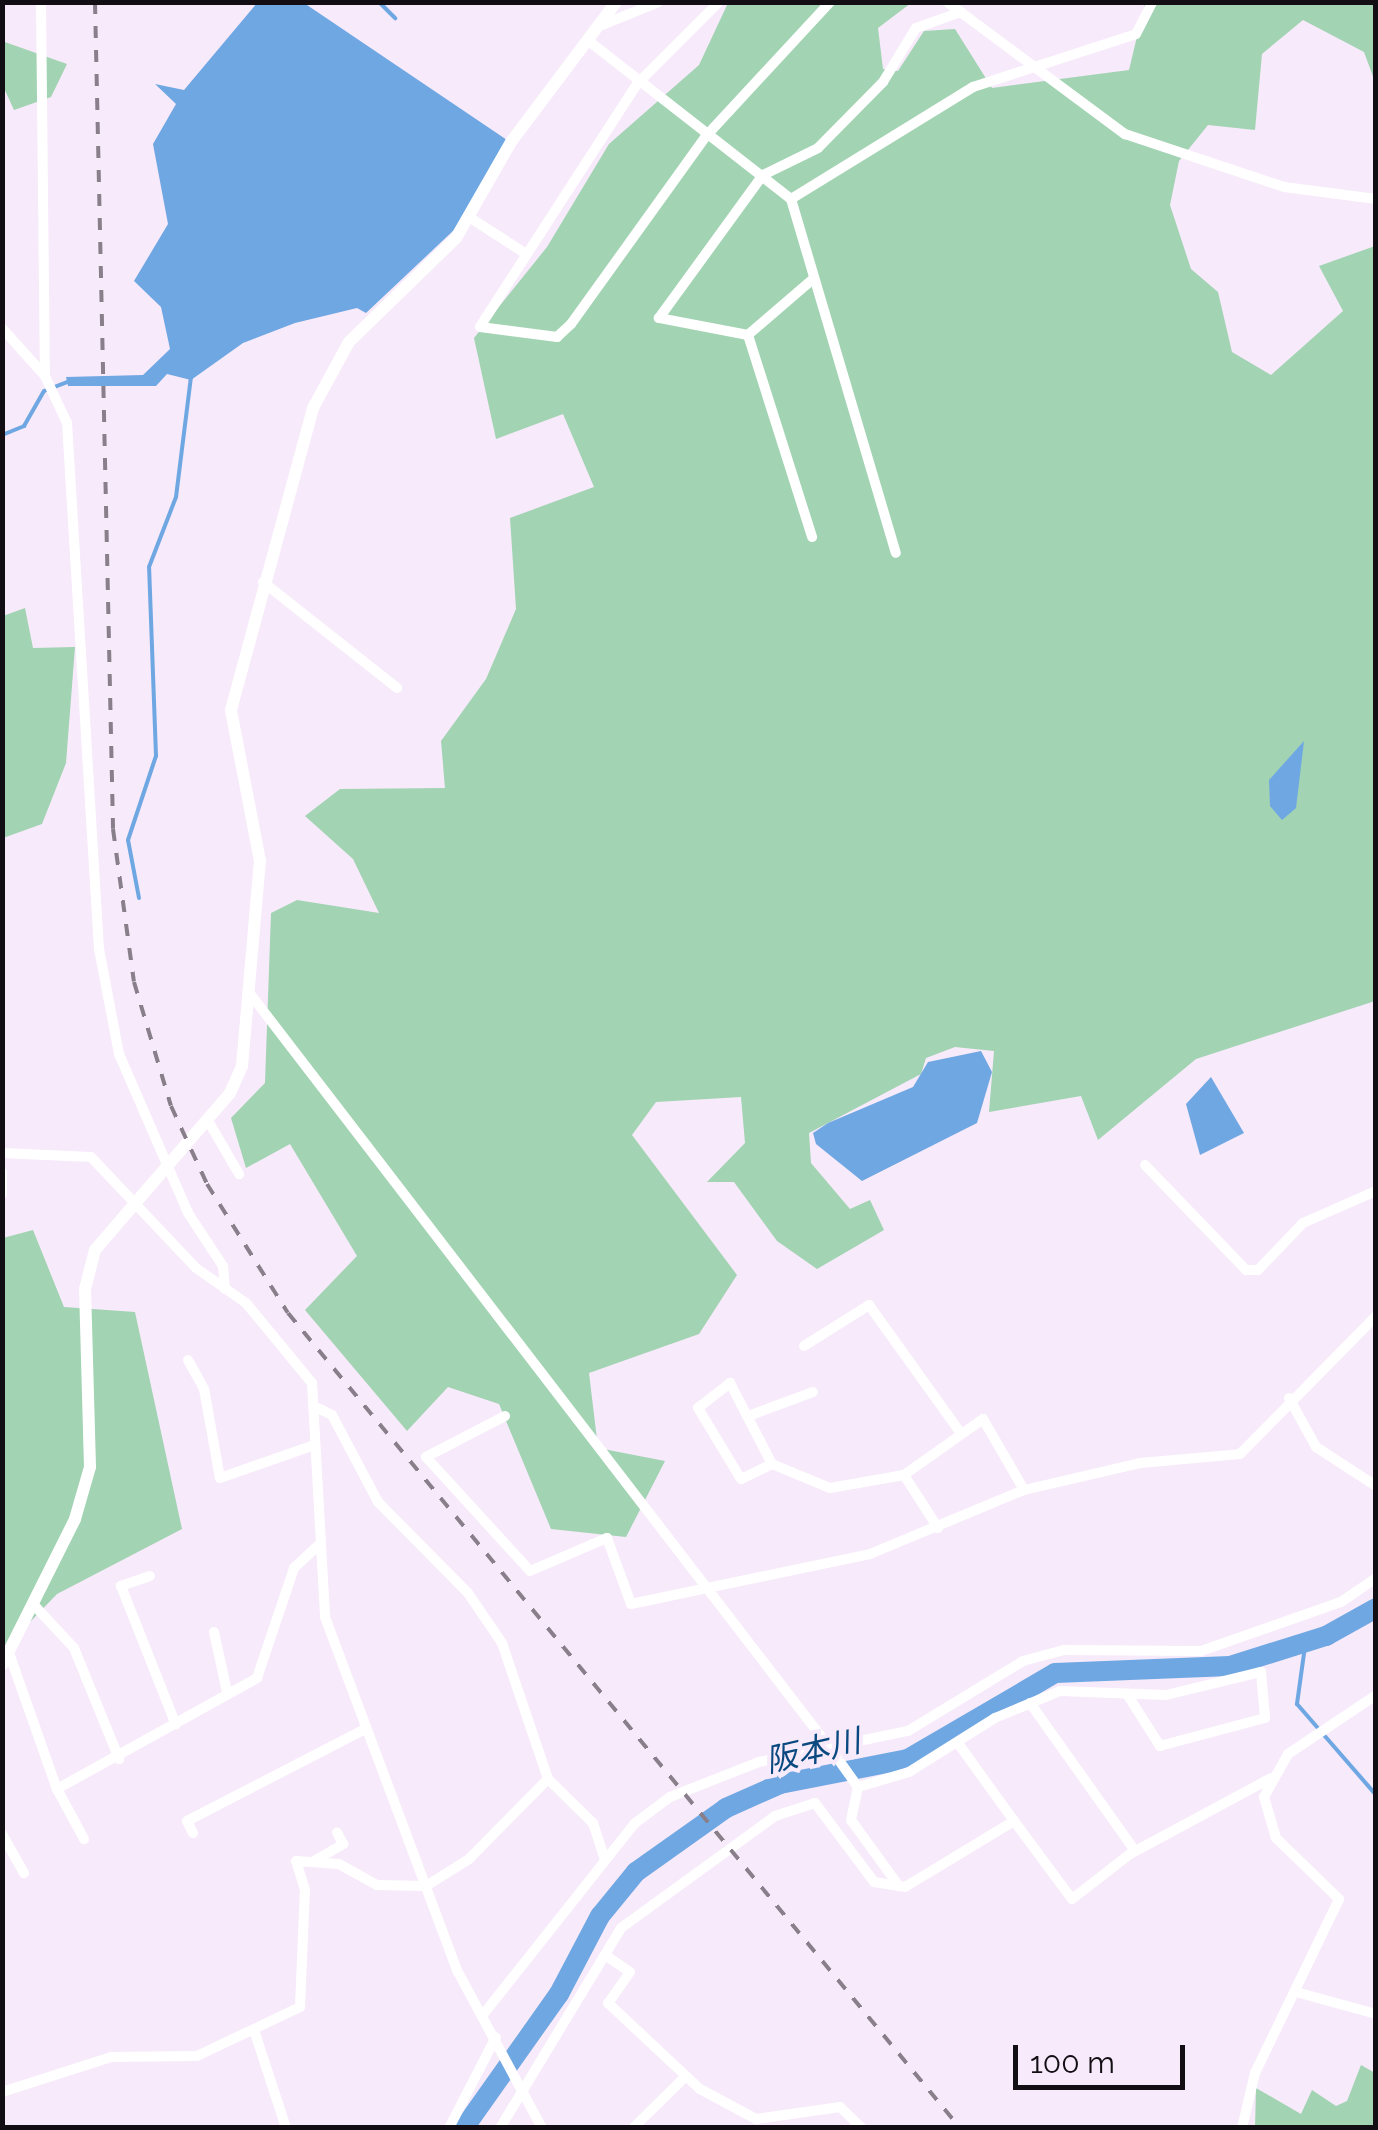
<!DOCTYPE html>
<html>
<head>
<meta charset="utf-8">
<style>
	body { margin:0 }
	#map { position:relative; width:1378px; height:2130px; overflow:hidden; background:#f7eafa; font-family:Raleway,"Noto Sans JP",sans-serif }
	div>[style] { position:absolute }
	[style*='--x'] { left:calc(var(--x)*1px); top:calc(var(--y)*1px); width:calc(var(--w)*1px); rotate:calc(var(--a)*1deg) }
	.green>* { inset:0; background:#a2d3b3 }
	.water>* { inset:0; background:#6fa7e3 }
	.stream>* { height:4px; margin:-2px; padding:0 2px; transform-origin:2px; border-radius:2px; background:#6fa7e3 }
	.river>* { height:20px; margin:-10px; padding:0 10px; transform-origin:10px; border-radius:10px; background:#6fa7e3 }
	.minor>* { height:10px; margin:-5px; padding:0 5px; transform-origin:5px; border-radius:5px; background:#fff }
	.tertiary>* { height:12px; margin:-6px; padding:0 6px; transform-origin:6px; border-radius:6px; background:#fff }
	.rail>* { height:4px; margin-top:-2px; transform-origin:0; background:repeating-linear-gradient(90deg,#887f8a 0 12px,transparent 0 24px) }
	span { translate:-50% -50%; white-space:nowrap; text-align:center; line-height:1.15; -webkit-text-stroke:8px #f7eafa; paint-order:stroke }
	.water-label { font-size:32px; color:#0a497f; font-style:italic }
	.frame { position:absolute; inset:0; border:5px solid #120e13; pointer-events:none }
	.scale { position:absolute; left:1013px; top:2045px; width:172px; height:45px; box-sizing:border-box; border:5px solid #120e13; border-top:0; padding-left:12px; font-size:30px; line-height:35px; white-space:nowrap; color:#120e13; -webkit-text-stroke:8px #f7eafa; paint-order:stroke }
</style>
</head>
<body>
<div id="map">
	<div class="green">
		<i style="clip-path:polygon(728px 3px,911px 3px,878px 28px,883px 69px,898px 71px,924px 31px,955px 29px,992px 88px,1129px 70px,1145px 3px,1375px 3px,1375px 82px,1364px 52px,1303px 20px,1262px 54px,1255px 130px,1208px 125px,1179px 161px,1170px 205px,1191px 269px,1218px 292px,1232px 352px,1271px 375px,1343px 311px,1319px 266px,1375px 246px,1375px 1001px,1196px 1059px,1098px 1140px,1081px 1096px,989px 1112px,994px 1051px,955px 1047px,926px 1058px,921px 1074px,809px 1133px,811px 1163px,850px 1209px,870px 1200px,884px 1230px,817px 1269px,777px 1241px,734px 1182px,707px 1182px,745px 1143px,741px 1097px,656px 1102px,632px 1135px,737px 1275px,699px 1334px,589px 1373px,598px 1448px,665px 1461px,626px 1537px,551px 1529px,499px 1404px,448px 1387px,407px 1431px,305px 1310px,357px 1256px,290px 1144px,246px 1168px,231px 1118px,265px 1083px,271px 913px,297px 900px,379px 913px,353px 859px,305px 816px,340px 789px,445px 788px,441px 741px,486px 679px,516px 609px,510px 518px,594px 487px,563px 414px,496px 439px,474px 338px,547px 247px,609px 144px,699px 65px)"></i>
		<i style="clip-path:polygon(2px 41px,67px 64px,51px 97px,14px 110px,3px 86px)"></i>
		<i style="clip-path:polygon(25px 608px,33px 648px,75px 647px,66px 763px,42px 824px,3px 838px,3px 616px)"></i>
		<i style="clip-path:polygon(33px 1230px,64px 1307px,135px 1312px,182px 1529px,57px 1594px,3px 1650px,3px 1238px)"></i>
		<i style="clip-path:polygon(1361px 2065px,1375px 2073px,1375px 2127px,1255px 2128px,1256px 2088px,1301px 2114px,1312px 2090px,1336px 2106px,1347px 2101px)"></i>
	</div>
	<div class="water">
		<i style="clip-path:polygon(257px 3px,304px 3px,507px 140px,454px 230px,366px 313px,357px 308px,295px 323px,243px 343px,191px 380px,167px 374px,156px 386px,68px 386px,66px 377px,143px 375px,170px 349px,161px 307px,134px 281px,168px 224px,153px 144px,176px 104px,155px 84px,184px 90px)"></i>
		<i style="clip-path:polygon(1304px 741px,1296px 808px,1282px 820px,1270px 806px,1269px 780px)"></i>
		<i style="clip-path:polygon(981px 1051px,992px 1072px,977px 1123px,862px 1181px,816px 1144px,813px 1133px,828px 1123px,913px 1087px,928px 1062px)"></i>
		<i style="clip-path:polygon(1211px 1077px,1244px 1133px,1200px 1155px,1186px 1104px)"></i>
	</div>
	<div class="stream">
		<i style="--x:379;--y:2;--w:23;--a:45"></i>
		<i style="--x:2;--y:435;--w:24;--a:-22"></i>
		<i style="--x:24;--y:426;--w:40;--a:-60.3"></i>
		<i style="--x:44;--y:391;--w:26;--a:-21"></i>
		<i style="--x:139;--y:898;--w:59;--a:-100.7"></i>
		<i style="--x:128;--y:840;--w:89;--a:-71.6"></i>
		<i style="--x:156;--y:756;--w:189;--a:-92.1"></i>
		<i style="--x:149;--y:567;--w:75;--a:-68.9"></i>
		<i style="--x:176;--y:497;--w:122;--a:-82.9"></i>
		<i style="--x:1306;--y:1639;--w:66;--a:97.9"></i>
		<i style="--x:1297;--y:1704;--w:121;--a:49"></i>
	</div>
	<div class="river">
		<i style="--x:464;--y:2128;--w:164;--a:-54.7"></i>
		<i style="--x:559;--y:1994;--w:88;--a:-62.3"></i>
		<i style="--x:600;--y:1916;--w:57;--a:-50.7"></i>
		<i style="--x:636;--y:1872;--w:110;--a:-35.4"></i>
		<i style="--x:726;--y:1808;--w:59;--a:-24"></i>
		<i style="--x:780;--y:1784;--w:130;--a:-11.1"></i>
		<i style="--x:908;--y:1759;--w:170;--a:-30.3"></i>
		<i style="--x:1055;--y:1673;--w:175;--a:-2.3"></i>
		<i style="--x:1230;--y:1666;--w:101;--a:-17.4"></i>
		<i style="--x:1326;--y:1636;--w:57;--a:-29.2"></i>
	</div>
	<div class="minor">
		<i style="--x:41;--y:2;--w:374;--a:89.4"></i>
		<i style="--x:719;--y:2;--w:116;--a:135"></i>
		<i style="--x:637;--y:84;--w:289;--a:122.9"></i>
		<i style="--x:480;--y:327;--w:78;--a:7.4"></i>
		<i style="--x:557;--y:337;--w:19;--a:-43"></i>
		<i style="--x:571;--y:324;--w:233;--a:-54.3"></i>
		<i style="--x:707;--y:135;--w:181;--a:-47.2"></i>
		<i style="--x:947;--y:2;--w:222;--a:36.6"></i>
		<i style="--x:1125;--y:134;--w:168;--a:18.4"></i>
		<i style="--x:1284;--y:187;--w:93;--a:7.4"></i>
		<i style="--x:602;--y:25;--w:61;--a:-22"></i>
		<i style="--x:590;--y:42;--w:255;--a:38"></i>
		<i style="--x:791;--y:199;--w:369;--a:73.5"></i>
		<i style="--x:791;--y:199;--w:214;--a:-31.6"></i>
		<i style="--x:973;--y:87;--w:171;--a:-18"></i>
		<i style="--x:1136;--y:34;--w:36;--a:-63"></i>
		<i style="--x:469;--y:217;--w:64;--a:32.9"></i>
		<i style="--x:813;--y:279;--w:86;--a:139.3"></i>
		<i style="--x:748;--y:335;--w:91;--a:-169.2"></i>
		<i style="--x:659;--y:318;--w:177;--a:-54"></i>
		<i style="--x:763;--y:175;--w:61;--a:-26.1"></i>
		<i style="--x:818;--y:148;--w:93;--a:-45.4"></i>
		<i style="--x:883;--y:82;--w:63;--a:-58.6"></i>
		<i style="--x:916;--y:28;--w:48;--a:-19.6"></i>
		<i style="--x:2;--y:328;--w:64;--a:48.1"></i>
		<i style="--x:45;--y:376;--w:52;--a:64.9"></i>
		<i style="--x:67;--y:423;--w:527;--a:86.52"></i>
		<i style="--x:99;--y:949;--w:107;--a:79.2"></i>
		<i style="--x:119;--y:1054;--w:173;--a:66.5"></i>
		<i style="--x:188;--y:1213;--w:64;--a:56.6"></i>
		<i style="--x:223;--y:1266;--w:23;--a:85"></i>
		<i style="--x:748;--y:335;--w:212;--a:72.4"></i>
		<i style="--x:263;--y:582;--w:171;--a:38.3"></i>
		<i style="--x:251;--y:995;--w:955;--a:52.45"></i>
		<i style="--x:833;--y:1752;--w:43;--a:54.5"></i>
		<i style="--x:858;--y:1787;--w:34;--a:102"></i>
		<i style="--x:851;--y:1820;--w:82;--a:54"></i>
		<i style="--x:207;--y:1119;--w:64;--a:59.8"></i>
		<i style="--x:2;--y:1153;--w:89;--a:2.6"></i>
		<i style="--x:91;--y:1157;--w:153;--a:46.6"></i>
		<i style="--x:196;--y:1268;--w:61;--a:35"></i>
		<i style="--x:246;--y:1303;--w:104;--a:50.5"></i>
		<i style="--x:312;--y:1383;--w:234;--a:86.8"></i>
		<i style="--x:325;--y:1617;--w:379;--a:69.5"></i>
		<i style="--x:458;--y:1972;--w:177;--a:61.7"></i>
		<i style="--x:1145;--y:1165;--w:146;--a:46.1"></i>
		<i style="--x:1246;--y:1270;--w:12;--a:0"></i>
		<i style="--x:1258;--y:1270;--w:65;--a:-46.2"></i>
		<i style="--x:1303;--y:1223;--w:80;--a:-23.7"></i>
		<i style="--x:2;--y:1172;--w:22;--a:90"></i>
		<i style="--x:804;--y:1346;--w:77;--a:-32.2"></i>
		<i style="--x:869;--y:1305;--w:156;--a:54.4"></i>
		<i style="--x:188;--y:1360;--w:33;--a:61"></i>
		<i style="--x:204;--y:1389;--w:90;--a:79.8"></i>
		<i style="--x:220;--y:1478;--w:100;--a:-19.3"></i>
		<i style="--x:730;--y:1383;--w:91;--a:62.6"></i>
		<i style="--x:772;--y:1464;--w:34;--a:154"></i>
		<i style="--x:741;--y:1479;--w:83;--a:-121.2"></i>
		<i style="--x:698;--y:1408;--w:41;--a:-38"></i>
		<i style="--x:1289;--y:1398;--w:56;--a:61.1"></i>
		<i style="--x:1316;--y:1447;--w:72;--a:33"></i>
		<i style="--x:318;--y:1408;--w:16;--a:27"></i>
		<i style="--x:332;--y:1415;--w:98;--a:62.1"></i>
		<i style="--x:378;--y:1502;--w:128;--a:45.3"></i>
		<i style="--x:468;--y:1593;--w:60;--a:55.8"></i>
		<i style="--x:502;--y:1643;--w:144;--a:71.3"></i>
		<i style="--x:548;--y:1779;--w:63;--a:44.4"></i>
		<i style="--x:593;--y:1823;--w:38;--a:72"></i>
		<i style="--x:751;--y:1415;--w:66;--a:-20.4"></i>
		<i style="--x:505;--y:1416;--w:89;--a:152.6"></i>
		<i style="--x:426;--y:1457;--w:154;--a:47.6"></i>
		<i style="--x:530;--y:1571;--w:84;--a:-23.2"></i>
		<i style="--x:607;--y:1538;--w:70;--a:70"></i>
		<i style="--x:631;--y:1604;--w:244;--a:-11.8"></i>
		<i style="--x:870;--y:1554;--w:167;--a:-22.6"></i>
		<i style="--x:1024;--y:1490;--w:119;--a:-13.1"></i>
		<i style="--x:1140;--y:1463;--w:100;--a:-5.1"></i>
		<i style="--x:1240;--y:1454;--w:194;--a:-45.4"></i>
		<i style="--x:772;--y:1464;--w:63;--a:22.5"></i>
		<i style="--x:830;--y:1488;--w:75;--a:-10"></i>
		<i style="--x:904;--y:1475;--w:63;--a:57.3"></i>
		<i style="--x:904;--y:1475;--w:97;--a:-35.3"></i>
		<i style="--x:983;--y:1419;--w:82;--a:60"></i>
		<i style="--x:150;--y:1576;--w:31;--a:161"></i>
		<i style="--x:121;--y:1586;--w:149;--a:68.4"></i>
		<i style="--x:33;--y:1604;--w:60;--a:47"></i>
		<i style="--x:74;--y:1648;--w:120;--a:67.9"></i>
		<i style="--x:214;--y:1632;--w:61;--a:77.8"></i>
		<i style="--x:9;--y:1653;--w:144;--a:70.6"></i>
		<i style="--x:57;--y:1789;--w:229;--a:-29"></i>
		<i style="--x:257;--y:1678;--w:116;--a:-71.4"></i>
		<i style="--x:294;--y:1568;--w:33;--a:-43"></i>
		<i style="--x:1030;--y:1703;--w:181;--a:54.6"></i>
		<i style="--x:960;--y:1746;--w:92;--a:54.2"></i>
		<i style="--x:858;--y:1787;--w:53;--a:-16.4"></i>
		<i style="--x:909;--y:1772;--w:102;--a:-32.1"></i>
		<i style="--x:995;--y:1718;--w:70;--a:-22.6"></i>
		<i style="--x:1060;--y:1691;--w:106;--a:2.2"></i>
		<i style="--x:1166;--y:1695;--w:98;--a:-13.6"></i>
		<i style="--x:1261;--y:1672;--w:46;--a:85"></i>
		<i style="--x:1265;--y:1718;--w:109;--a:165.1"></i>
		<i style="--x:1160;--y:1746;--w:62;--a:-122.4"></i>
		<i style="--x:57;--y:1789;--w:57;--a:61.6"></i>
		<i style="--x:193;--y:1833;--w:13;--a:-117"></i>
		<i style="--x:187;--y:1821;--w:200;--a:-27.3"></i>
		<i style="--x:2;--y:1834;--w:45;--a:60.6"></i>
		<i style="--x:314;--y:1861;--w:34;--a:-30"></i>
		<i style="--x:343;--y:1844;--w:13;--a:-117"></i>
		<i style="--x:605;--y:1955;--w:30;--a:34"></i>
		<i style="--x:630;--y:1972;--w:38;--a:125"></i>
		<i style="--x:608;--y:2003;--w:126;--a:43.1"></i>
		<i style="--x:700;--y:2089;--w:64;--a:28.2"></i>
		<i style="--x:756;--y:2119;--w:85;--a:-8.1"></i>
		<i style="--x:840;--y:2107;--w:30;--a:44"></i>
		<i style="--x:1296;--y:1992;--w:83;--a:15.4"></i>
		<i style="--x:482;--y:2016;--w:245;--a:-51.6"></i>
		<i style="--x:634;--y:1824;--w:45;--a:-36.9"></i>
		<i style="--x:670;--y:1797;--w:96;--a:-21.5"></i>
		<i style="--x:759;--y:1762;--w:152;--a:-11.8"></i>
		<i style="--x:908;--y:1731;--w:135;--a:-31.3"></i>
		<i style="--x:1023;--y:1661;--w:42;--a:-15"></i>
		<i style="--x:1064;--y:1650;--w:137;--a:0.4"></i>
		<i style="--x:1201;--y:1651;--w:148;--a:-19.3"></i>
		<i style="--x:1341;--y:1602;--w:42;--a:-34.4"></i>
		<i style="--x:254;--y:2030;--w:103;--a:71.9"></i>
		<i style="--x:2;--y:2092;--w:114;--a:-17.8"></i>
		<i style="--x:111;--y:2057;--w:86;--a:-0.7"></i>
		<i style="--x:197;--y:2056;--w:114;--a:-25.4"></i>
		<i style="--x:300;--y:2007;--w:117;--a:-87.6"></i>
		<i style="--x:305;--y:1890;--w:30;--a:-107"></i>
		<i style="--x:296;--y:1861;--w:43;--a:4"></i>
		<i style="--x:339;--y:1864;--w:43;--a:28.9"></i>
		<i style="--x:377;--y:1885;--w:49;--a:1.2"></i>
		<i style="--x:426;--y:1886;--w:51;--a:-32.1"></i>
		<i style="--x:469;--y:1859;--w:112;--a:-45.4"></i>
		<i style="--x:449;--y:2128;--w:102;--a:-62.7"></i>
		<i style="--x:500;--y:2128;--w:234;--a:-58.8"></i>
		<i style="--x:621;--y:1928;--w:190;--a:-36"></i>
		<i style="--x:775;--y:1816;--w:42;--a:-18"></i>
		<i style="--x:815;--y:1803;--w:99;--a:53.2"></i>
		<i style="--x:874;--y:1882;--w:31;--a:9"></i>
		<i style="--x:905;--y:1887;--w:127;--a:-31.2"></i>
		<i style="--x:1014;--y:1821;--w:97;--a:53.4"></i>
		<i style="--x:1072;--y:1899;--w:73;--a:-37.8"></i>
		<i style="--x:1130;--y:1854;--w:160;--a:-28.3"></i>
		<i style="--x:633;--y:2128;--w:73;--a:-44.4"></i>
		<i style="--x:1242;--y:2128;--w:57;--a:-76.7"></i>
		<i style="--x:1255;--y:2073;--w:193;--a:-64.2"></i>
		<i style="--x:1339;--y:1899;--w:88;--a:-135.9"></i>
		<i style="--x:1276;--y:1838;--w:43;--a:-106.3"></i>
		<i style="--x:1264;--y:1797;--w:49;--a:-60.8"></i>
		<i style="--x:1288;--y:1754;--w:106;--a:-33.8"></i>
	</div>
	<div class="tertiary">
		<i style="--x:2;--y:1665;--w:163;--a:-63.4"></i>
		<i style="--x:75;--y:1519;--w:54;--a:-73.9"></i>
		<i style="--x:90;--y:1467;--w:178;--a:-91.6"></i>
		<i style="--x:85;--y:1289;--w:40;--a:-75.6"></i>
		<i style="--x:95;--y:1250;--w:207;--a:-49.3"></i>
		<i style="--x:230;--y:1093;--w:30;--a:-66"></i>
		<i style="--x:242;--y:1066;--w:206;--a:-85"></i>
		<i style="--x:260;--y:861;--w:154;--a:-100.9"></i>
		<i style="--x:231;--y:710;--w:313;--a:-74.8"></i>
		<i style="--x:313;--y:408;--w:75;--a:-61.4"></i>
		<i style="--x:349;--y:342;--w:149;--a:-44.2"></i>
		<i style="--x:456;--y:238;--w:111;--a:-60.2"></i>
		<i style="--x:511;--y:142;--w:175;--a:-53.1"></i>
	</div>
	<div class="rail">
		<i style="--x:95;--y:2;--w:827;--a:88.75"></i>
		<i style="--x:113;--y:829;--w:154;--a:82.2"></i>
		<i style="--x:134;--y:982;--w:129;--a:73.4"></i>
		<i style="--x:171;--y:1106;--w:86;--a:65.2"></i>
		<i style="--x:207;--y:1184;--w:152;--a:57.9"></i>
		<i style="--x:288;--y:1313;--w:1056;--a:50.49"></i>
	</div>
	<div class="water-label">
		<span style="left:813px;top:1751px;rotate:-13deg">阪本川</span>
	</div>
	<div class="frame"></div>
	<div class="scale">100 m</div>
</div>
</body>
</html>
